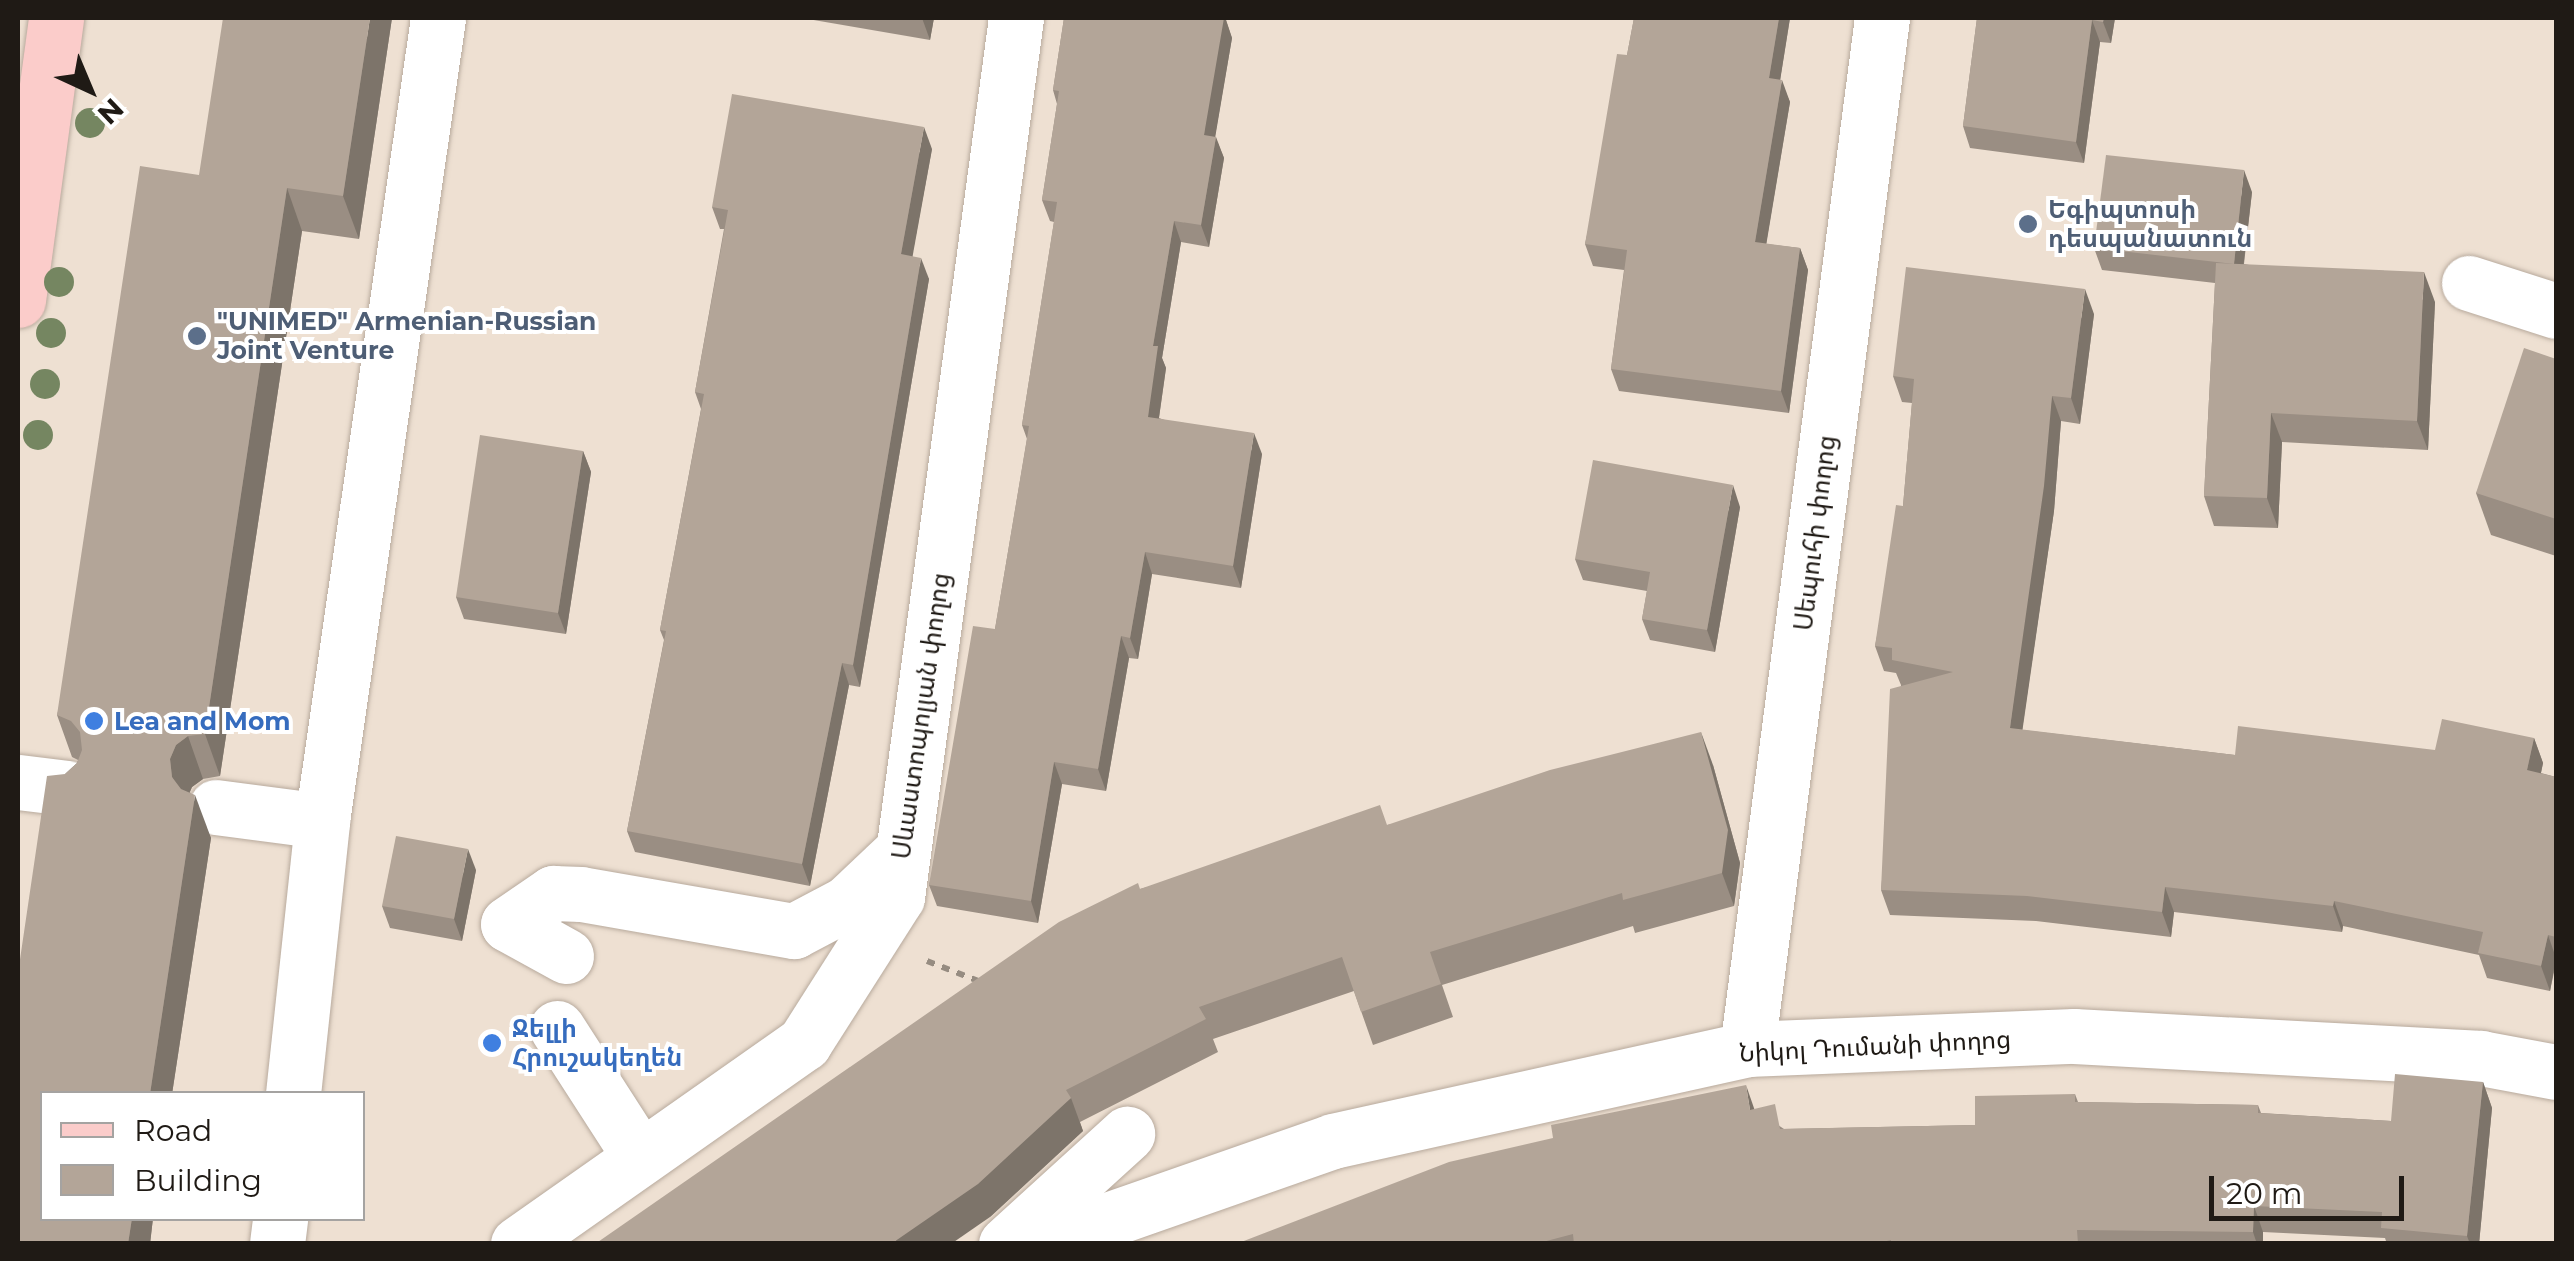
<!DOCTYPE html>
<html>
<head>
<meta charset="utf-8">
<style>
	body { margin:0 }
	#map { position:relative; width:2574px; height:1261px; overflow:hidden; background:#eee0d2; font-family:Montserrat,"Noto Sans Armenian",sans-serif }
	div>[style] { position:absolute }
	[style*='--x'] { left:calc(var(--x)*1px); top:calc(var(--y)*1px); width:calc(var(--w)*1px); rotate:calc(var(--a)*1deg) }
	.path>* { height:6px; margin-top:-3px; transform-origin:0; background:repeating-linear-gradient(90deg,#968c81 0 8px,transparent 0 16px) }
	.roads { filter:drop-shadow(0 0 2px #b8aa9d) drop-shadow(0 0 2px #b8aa9d) }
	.minor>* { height:55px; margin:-27.5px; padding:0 27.5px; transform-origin:27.5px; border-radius:27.5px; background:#fff }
	.major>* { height:55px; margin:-27.5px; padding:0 27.5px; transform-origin:27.5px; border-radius:27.5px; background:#fbccca }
	.trees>* { width:30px; height:30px; margin:-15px; border-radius:50%; background:#758661 }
	.wall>* { inset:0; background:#9a8e83 }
	.shaded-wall>* { inset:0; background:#7d746a }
	.building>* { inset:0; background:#b3a598 }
	.dots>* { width:28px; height:28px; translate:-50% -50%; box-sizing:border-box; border:5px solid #fff; border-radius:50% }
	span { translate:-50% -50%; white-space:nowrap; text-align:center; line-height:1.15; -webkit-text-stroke:8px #fff; paint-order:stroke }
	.service-label { font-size:25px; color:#4e5e75; font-weight:700 }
	.left { translate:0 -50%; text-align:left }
	.street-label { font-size:25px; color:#1f1a15 }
	.shop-label { font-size:25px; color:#366cbe; font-weight:700 }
	.frame { position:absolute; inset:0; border:20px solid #1f1a15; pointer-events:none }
	.legend { position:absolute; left:40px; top:1091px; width:325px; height:130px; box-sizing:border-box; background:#fff; border:2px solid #a5a3a1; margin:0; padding:12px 18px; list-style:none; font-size:30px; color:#1f1a15 }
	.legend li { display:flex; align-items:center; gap:20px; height:50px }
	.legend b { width:50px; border:2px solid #a5a3a1 }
	.north { position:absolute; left:40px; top:40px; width:100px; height:100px; -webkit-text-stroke:8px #fff; paint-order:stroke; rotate:136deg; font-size:28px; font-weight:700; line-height:40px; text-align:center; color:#1f1a15 }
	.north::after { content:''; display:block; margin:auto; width:35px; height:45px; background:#1f1a15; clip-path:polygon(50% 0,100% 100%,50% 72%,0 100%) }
	.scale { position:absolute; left:2209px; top:1176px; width:195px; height:45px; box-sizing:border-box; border:5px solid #1f1a15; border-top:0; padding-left:12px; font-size:30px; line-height:35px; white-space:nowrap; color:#1f1a15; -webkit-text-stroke:8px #fff; paint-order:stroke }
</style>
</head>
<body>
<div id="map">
	<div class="path">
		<i style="--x:927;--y:961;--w:58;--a:21.3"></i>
	</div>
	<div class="roads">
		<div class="minor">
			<i style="--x:2469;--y:283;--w:91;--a:17.8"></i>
			<i style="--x:18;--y:782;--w:49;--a:7"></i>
			<i style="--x:216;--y:807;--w:107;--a:7.5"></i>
			<i style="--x:566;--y:956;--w:66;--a:-151.1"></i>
			<i style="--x:508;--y:924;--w:55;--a:-34.6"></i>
			<i style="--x:553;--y:893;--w:28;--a:2"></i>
			<i style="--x:581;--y:894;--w:216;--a:9.9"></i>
			<i style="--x:794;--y:931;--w:60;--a:-27.8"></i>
			<i style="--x:847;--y:903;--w:77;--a:-43.4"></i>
			<i style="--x:557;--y:1028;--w:153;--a:57.2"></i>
			<i style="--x:1747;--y:1049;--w:1040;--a:-82.54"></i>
			<i style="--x:293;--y:1094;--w:275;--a:-83.9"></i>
			<i style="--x:322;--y:821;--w:811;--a:-81.78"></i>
			<i style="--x:277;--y:1244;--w:26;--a:-83"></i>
			<i style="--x:518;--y:1244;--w:350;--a:-35.1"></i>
			<i style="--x:804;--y:1043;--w:173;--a:-57.5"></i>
			<i style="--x:897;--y:897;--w:887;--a:-82.29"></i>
			<i style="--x:1006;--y:1244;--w:164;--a:-42.3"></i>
			<i style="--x:1039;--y:1244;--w:312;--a:-19.3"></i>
			<i style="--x:1333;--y:1141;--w:424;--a:-12.5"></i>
			<i style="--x:1747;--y:1049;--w:327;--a:-2.3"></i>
			<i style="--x:2074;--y:1036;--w:408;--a:3.1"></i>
			<i style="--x:2481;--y:1058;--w:76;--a:10.6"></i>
		</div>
		<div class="major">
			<i style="--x:18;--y:300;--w:285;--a:-82.3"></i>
		</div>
	</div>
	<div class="trees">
		<i style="left:90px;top:123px"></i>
		<i style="left:59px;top:282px"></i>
		<i style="left:51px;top:333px"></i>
		<i style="left:45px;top:384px"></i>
		<i style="left:38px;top:435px"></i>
	</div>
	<div class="wall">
		<i style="clip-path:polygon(392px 18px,359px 239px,302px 231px,220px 776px,203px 779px,192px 787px,190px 792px,211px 838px,172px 1094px,42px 1094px,42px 1218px,153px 1218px,150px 1244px,18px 1244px,65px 774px,77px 763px,78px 760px,72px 757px,57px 715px,199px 175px)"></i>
		<i style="clip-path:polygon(802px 18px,934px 18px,930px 40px)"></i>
		<i style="clip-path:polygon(1064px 18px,1226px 18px,1226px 20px,1232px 38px,1215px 136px,1224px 158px,1209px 247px,1181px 242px,1162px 358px,1166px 368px,1159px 418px,1262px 454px,1241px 588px,1152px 574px,1138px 659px,1129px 658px,1106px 791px,1062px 784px,1038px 923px,937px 906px,929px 885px,995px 629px,1027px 439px,1022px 425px,1054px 222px,1050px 221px,1042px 200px,1057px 104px,1053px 90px)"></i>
		<i style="clip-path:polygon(1634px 18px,1790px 18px,1780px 80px,1790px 102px,1766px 244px,1800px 248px,1808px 270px,1789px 413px,1619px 391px,1611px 369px,1624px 270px,1593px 266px,1585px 244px,1627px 55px)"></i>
		<i style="clip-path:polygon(1977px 18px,2115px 18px,2111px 43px,2100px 42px,2084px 163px,1970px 148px,1963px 126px)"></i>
		<i style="clip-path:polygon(2222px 18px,2264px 18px,2264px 20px)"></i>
		<i style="clip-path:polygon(932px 149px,912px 256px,929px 279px,860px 687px,849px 685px,810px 886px,635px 852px,627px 831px,664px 640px,660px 630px,701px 409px,695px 392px,724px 229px,720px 229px,712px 207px)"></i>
		<i style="clip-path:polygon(2252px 192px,2244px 264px,2435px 302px,2428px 450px,2282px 442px,2278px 528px,2214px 526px,2204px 496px,2215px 283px,2102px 270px,2094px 248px)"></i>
		<i style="clip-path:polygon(2094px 314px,2080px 424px,2061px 421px,2054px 511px,2022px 730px,2235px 755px,2435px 750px,2534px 738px,2543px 763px,2541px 773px,2556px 777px,2556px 963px,2550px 991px,2487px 978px,2479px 955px,2343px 926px,2342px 932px,2174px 912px,2171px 937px,2036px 921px,1890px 915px,1881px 890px,1901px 685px,1896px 673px,1884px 671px,1875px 646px,1903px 506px,1912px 403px,1902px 402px,1893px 376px)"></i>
		<i style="clip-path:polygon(2556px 359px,2556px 556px,2491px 535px,2476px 493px)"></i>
		<i style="clip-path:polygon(583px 451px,591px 472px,566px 634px,464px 619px,456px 597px)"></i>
		<i style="clip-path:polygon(1740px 507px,1715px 652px,1650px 640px,1642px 619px,1647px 591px,1583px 580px,1575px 559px)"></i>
		<i style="clip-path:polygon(1713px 765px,1740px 863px,1734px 906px,1635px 933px,1633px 926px,1442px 985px,1453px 1017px,1373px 1045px,1354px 991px,1213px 1039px,1218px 1052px,1080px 1122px,1083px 1131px,990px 1217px,1140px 889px,1387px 825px)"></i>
		<i style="clip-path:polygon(476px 870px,462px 941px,390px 928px,382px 906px)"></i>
		<i style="clip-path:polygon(2483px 1082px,2492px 1108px,2479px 1244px,2387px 1244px,2385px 1238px,2263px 1232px,2263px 1244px,1236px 1244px,1754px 1109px,1784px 1129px,1975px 1125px,2075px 1094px,2078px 1102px,2258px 1105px,2261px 1113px,2391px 1121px)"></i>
	</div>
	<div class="shaded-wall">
		<i style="clip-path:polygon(370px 18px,392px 18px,359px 239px,343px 196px)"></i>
		<i style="clip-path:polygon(922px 18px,934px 18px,930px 40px)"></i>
		<i style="clip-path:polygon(1217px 18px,1226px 18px,1226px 20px,1232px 38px,1212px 156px,1204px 135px)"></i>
		<i style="clip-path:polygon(1779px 18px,1790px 18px,1777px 100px,1769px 78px)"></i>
		<i style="clip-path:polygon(2104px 18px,2115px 18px,2111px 43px,2103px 22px)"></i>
		<i style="clip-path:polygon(2092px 20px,2100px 42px,2084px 163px,2076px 142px)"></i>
		<i style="clip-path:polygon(1782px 80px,1790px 102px,1763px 264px,1755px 242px)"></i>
		<i style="clip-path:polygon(924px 127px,932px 149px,909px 276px,901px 254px)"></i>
		<i style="clip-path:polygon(1216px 137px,1224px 158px,1209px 247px,1201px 225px)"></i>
		<i style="clip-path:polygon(2244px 170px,2252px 192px,2241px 286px,2234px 264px)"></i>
		<i style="clip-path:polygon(287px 188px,302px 231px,220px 776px,205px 734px)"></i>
		<i style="clip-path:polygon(1174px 221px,1181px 242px,1162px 358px,1166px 368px,1156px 438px,1148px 417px,1153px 346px)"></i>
		<i style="clip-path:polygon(1800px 248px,1808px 270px,1789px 413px,1781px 391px)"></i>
		<i style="clip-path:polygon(921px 258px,929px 279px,860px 687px,853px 665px)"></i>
		<i style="clip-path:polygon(2424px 272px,2435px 302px,2428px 450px,2417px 421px)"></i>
		<i style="clip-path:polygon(2085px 289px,2094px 314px,2080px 424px,2071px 398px)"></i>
		<i style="clip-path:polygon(2052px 396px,2061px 421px,2054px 511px,2019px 754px,2010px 728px)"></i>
		<i style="clip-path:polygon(2271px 413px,2282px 442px,2278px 528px,2267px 498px)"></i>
		<i style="clip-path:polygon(1254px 433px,1262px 454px,1241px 588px,1233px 566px)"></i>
		<i style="clip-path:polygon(583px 451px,591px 472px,566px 634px,558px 613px)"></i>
		<i style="clip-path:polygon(1733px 485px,1740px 507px,1715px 652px,1707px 630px)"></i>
		<i style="clip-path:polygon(1145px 552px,1152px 574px,1138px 659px,1130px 638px)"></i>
		<i style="clip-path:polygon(1121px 636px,1129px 658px,1106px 791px,1098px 769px)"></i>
		<i style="clip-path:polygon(842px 663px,849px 685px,810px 886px,802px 864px)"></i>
		<i style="clip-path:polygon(1701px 732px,1713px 765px,1740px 863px,1734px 906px,1722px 873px)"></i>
		<i style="clip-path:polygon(188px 736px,203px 779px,192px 787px,185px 802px,172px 777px,170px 759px,176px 745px)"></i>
		<i style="clip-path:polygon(2534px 738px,2543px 763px,2536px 796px,2527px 770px)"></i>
		<i style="clip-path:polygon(1054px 762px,1062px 784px,1038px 923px,1031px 901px)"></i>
		<i style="clip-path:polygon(195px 795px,211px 838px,172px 1094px,150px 1094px)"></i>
		<i style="clip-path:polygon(468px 849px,476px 870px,462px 941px,454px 919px)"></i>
		<i style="clip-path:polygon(2165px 887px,2174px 912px,2171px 937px,2162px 912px)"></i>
		<i style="clip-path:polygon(2334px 901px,2343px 926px,2342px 932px,2333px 906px)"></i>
		<i style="clip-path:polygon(2548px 935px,2556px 958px,2550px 991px,2541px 966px)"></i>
		<i style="clip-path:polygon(2483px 1082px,2492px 1108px,2479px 1244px,2470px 1244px,2467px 1236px)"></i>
		<i style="clip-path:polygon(1746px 1085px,1755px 1111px,1750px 1110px)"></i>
		<i style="clip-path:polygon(1071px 1098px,1083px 1131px,990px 1217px,951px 1244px,891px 1244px)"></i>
		<i style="clip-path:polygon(2254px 1206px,2263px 1232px,2263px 1244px,2257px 1244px,2253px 1232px)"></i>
		<i style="clip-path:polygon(132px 1218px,153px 1218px,150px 1244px,128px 1244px)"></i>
	</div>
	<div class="building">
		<i style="clip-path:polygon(223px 18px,370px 18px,343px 196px,287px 188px,205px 734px,188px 736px,176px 745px,170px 759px,172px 777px,181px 789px,195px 795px,150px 1094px,42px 1094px,42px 1218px,132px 1218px,128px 1244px,18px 1244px,18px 973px,47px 776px,65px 774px,77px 763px,82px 750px,80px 732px,71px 721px,57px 715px,140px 166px,199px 175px)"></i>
		<i style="clip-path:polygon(1064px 18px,1224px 18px,1204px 135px,1216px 137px,1201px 225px,1174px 221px,1153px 346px,1158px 346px,1148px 417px,1254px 433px,1233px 566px,1145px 552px,1130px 638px,1121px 636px,1098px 769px,1054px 762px,1031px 901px,929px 885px,973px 626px,995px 629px,1029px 426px,1022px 425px,1057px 202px,1042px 200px,1059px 91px,1053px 90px)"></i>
		<i style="clip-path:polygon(1634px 18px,1779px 18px,1769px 78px,1782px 80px,1755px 242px,1800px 248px,1781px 391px,1611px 369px,1627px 250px,1585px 244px,1617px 54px,1627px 55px)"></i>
		<i style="clip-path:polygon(1977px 18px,2104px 18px,2103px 22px,2092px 20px,2076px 142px,1963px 126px)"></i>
		<i style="clip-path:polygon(732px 94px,924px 127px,901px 254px,921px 258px,853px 665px,842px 663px,802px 864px,627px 831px,666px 631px,660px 630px,704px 394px,695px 392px,728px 210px,712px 207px)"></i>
		<i style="clip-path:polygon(2106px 155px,2244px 170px,2234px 264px,2094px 248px)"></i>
		<i style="clip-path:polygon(2216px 263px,2424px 272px,2417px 421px,2271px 413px,2267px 498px,2204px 496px)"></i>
		<i style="clip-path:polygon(1906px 267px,2085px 289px,2071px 398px,2052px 396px,2044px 486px,2010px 728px,2235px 755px,2238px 726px,2435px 750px,2442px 719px,2534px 738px,2527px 770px,2556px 777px,2556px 937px,2548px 935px,2541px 966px,2478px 953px,2483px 932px,2334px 901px,2333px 906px,2165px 887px,2162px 912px,2027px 896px,1881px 890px,1890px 689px,1953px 672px,1892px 660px,1892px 648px,1875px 646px,1896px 505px,1903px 506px,1914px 379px,1893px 376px)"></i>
		<i style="clip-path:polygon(2524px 348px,2556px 359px,2556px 519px,2476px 493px)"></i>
		<i style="clip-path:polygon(480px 435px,583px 451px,558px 613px,456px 597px)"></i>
		<i style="clip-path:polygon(1593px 460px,1733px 485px,1707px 630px,1642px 619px,1650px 572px,1575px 559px)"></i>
		<i style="clip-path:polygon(1701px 732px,1728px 830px,1722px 873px,1623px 900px,1622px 893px,1430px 952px,1441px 984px,1361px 1012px,1342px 957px,1199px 1007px,1206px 1019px,1066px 1090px,1071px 1098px,978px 1184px,891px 1244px,595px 1244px,1059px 922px,1138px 883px,1140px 889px,1380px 805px,1387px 825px,1550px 770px)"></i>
		<i style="clip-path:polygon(396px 836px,468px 849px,454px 919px,382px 906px)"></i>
		<i style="clip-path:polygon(2395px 1074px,2483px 1082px,2467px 1236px,2381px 1228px,2382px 1212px,2254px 1206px,2253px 1232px,2077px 1230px,2078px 1244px,1891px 1244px,1891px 1240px,1874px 1244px,1574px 1244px,1573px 1234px,1535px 1244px,1236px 1244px,1449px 1162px,1553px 1138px,1551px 1125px,1746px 1085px,1750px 1110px,1775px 1104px,1780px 1129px,1975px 1125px,1975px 1096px,2075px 1094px,2075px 1102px,2258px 1105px,2258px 1113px,2391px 1121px)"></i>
	</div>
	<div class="dots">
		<i style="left:2028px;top:224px;background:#5c6f8a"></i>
		<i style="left:197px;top:336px;background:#5c6f8a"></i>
		<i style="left:94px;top:721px;background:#3f7fe0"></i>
		<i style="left:492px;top:1043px;background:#3f7fe0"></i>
	</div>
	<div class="service-label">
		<span class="left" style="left:2048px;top:224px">Եգիպտոսի<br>դեսպանատուն</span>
		<span class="left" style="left:217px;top:336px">"UNIMED" Armenian-Russian<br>Joint Venture</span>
	</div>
	<div class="street-label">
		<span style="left:1815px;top:533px;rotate:-83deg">Սեպուհի փողոց</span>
		<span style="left:921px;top:716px;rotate:-82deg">Սևաստոպոլյան փողոց</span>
		<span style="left:1875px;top:1046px;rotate:-3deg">Նիկոլ Դումանի փողոց</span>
	</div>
	<div class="shop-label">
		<span class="left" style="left:114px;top:721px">Lea and Mom</span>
		<span class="left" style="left:512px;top:1043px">Ջելլի<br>Հրուշակեղեն</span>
	</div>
	<div class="frame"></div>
	<ul class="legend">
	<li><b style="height:12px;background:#fbccca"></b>Road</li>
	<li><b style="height:28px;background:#b3a598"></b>Building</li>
	</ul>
	<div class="north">N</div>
	<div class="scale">20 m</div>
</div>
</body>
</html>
